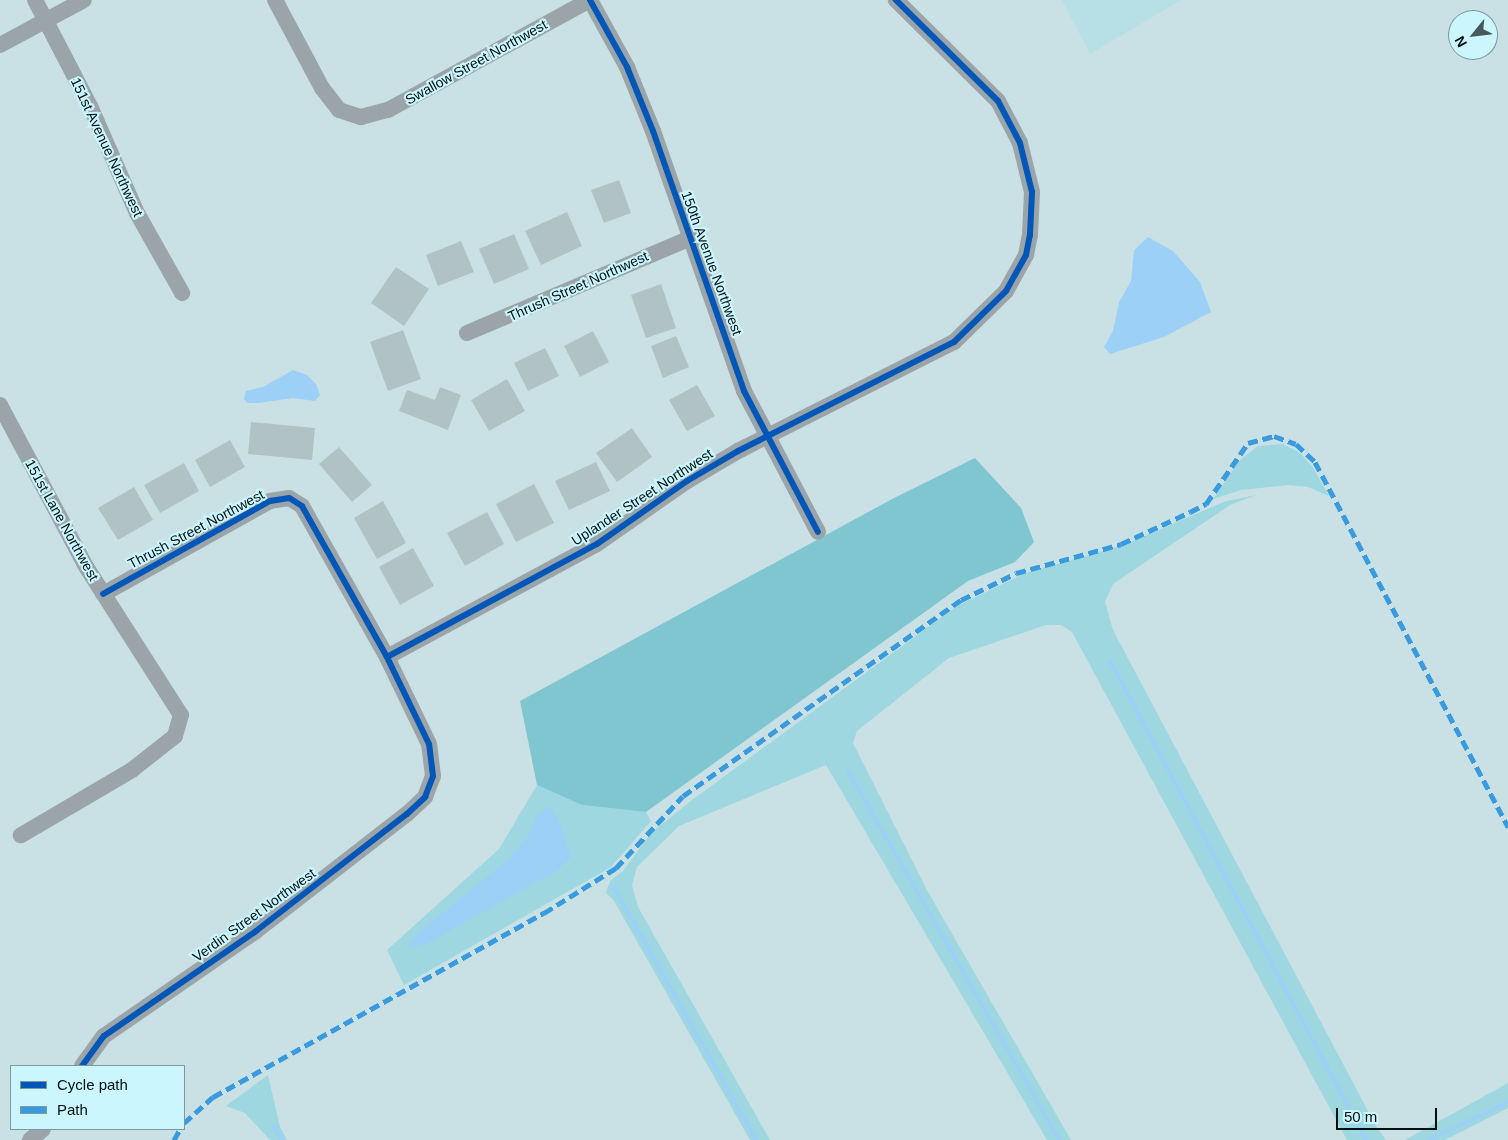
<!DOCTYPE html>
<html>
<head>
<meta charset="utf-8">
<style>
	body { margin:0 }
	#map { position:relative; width:1508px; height:1140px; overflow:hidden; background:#c9e1e5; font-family:Helvetica,sans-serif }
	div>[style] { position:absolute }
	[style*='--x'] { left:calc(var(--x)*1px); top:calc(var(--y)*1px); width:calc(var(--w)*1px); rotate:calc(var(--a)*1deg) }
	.built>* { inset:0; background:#b7dfe6 }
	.green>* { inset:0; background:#9ed7e0 }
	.forest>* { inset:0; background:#7fc6d1 }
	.water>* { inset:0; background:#9dd0f7 }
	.stream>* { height:4px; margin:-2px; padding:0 2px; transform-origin:2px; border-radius:2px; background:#9dd0f7 }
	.building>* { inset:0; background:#b0c2c4 }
	.street>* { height:16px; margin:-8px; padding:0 8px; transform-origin:8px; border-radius:8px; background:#9ba5a9 }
	.quiet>* { height:5px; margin-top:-2.5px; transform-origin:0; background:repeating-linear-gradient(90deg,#399ade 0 10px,transparent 0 15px) }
	.cycleway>* { height:6px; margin:-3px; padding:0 3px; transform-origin:3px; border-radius:3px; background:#0057b8 }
	span { translate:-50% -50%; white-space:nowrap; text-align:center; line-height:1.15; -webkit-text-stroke:4px #cbf6fe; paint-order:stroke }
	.street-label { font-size:14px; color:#021012 }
	.legend { position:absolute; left:10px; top:1065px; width:175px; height:65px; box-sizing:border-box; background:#cbf6fe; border:1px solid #7b9aa0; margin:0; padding:6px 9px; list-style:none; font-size:15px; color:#021012 }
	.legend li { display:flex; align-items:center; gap:10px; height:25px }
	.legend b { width:25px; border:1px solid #7b9aa0 }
	.north { position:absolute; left:1448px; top:10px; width:50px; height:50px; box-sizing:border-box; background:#cbf6fe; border:1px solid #7b9aa0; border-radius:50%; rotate:241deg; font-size:14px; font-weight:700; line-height:20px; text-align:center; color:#021012 }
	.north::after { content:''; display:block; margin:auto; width:18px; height:22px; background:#48595c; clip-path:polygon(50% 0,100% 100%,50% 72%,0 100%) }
	.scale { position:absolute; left:1336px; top:1108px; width:101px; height:22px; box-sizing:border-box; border:2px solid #021012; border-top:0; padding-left:6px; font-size:15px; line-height:18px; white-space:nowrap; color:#021012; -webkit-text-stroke:4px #cbf6fe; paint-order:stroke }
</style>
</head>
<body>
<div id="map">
	<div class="built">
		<i style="clip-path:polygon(1062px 0,1181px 0,1090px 54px)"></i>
	</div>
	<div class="green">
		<i style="clip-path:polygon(1283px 444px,1300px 453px,1312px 466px,1329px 496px,1308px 487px,1288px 485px,1241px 490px,1213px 499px,1239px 461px,1258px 446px)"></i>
		<i style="clip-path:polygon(1256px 495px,1230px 505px,1113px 584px,1105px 602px,1113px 630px,1376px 1126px,1386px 1140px,1347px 1140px,1072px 632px,1061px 625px,1046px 625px,949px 658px,857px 731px,853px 743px,928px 892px,1071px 1140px,1047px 1140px,826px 765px,679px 826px,637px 867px,632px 885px,638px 907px,770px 1140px,750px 1140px,614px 901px,606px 893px,610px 881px,623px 871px,651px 833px,692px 800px,957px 606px,1023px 574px,1124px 545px,1226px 501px)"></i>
		<i style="clip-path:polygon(537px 785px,582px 805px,646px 812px,651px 821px,611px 867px,404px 985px,387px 950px,499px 849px)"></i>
		<i style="clip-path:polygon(268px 1075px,280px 1127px,287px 1140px,270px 1140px,245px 1113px,226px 1106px)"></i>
		<i style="clip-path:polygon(1508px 1083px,1508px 1108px,1445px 1140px,1405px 1140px)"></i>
	</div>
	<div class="forest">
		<i style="clip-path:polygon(975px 458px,1021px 508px,1034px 542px,1015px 562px,968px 581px,646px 812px,582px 805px,537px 785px,520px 701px,894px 498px)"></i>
	</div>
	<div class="water">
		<i style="clip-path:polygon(1148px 237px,1173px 251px,1200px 282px,1211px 312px,1164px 337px,1110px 354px,1104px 347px,1113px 331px,1119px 302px,1131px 281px,1134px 250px)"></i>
		<i style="clip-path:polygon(293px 370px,307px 375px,316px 384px,320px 395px,315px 401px,293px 398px,259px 403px,247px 403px,244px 399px,246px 391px,263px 387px)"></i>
		<i style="clip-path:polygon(546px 807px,553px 810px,561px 825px,571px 857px,558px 870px,428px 943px,411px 948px,409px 943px,418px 933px,503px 864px,527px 839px,536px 817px)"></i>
	</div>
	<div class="stream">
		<i style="--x:1110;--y:661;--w:543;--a:61.88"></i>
		<i style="--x:848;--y:771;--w:425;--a:60.2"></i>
		<i style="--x:613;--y:886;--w:291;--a:60.6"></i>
		<i style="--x:273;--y:1125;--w:17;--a:59"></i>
		<i style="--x:1429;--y:1140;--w:88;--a:-25.7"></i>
	</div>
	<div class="building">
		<i style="clip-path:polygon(619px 180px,631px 213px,604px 223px,591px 190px)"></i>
		<i style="clip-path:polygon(567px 212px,582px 246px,541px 265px,525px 231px)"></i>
		<i style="clip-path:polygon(514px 234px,529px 269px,494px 284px,479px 249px)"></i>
		<i style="clip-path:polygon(461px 241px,474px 272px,438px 286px,426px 255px)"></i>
		<i style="clip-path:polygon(396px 267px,429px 289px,404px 326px,371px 303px)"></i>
		<i style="clip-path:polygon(661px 284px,676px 328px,646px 338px,631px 295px)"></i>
		<i style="clip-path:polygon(403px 330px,421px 379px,388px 391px,370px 342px)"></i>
		<i style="clip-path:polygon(593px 331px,609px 362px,580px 377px,564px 346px)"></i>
		<i style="clip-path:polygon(676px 336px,689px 367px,663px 378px,651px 346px)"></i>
		<i style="clip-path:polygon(545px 348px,559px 376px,528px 391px,514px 363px)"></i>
		<i style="clip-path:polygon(507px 379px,525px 411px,489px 431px,471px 400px)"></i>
		<i style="clip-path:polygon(697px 385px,715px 416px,687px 431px,669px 400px)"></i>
		<i style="clip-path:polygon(440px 387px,461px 395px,448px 430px,399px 411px,407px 390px,435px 400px)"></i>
		<i style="clip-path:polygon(251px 422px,315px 428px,312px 460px,248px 454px)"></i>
		<i style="clip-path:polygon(632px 428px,652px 457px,617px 482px,596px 453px)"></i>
		<i style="clip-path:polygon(230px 440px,245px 467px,210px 487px,195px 460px)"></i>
		<i style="clip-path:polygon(339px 447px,372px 485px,352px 502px,319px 464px)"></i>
		<i style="clip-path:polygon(596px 462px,610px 491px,569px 510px,555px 481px)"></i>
		<i style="clip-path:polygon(184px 463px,199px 491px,160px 513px,144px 485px)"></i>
		<i style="clip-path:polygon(534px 484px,554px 523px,516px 542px,496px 504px)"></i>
		<i style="clip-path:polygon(134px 487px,153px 520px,118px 540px,98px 508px)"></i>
		<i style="clip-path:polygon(383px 501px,406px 543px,377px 559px,354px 518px)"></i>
		<i style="clip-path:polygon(487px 512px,504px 544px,465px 566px,447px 533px)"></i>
		<i style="clip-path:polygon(413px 548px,434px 586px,400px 605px,379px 567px)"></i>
	</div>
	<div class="street">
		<i style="--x:35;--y:0;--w:119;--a:62.6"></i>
		<i style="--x:90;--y:106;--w:117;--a:66.3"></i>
		<i style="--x:137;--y:213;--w:92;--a:60.6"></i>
		<i style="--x:275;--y:0;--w:100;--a:61.9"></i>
		<i style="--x:322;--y:88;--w:28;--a:52"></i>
		<i style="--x:339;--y:110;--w:23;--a:18"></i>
		<i style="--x:361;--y:117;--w:28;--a:-15"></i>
		<i style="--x:388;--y:110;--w:230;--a:-28.6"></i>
		<i style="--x:590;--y:0;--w:77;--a:61.1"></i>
		<i style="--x:627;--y:67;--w:69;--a:67.9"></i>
		<i style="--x:653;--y:131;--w:275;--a:70.7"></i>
		<i style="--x:744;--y:391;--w:159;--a:62.3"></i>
		<i style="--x:0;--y:45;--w:95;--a:-28.2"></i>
		<i style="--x:467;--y:333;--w:240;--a:-23"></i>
		<i style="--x:0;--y:405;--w:181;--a:62"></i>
		<i style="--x:85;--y:565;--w:178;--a:57.4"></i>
		<i style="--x:181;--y:715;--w:22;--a:106"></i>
		<i style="--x:175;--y:736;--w:55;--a:141.7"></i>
		<i style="--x:132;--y:770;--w:129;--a:149.6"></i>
		<i style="--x:387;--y:657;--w:238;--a:-28.3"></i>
		<i style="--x:597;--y:544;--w:110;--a:-35"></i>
		<i style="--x:687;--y:481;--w:59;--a:-30.5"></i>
		<i style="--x:738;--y:451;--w:242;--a:-26.8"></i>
		<i style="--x:954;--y:342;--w:73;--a:-44.4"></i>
		<i style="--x:1006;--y:291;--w:41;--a:-60.9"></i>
		<i style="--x:1026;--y:255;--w:20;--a:-79"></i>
		<i style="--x:1030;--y:235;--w:43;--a:-87.3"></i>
		<i style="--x:1032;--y:192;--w:50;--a:-103.8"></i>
		<i style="--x:1020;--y:143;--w:47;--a:-117.6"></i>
		<i style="--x:998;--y:101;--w:144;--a:-135.3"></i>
		<i style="--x:82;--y:1066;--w:37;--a:-54"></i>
		<i style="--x:104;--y:1036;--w:185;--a:-34.6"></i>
		<i style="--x:256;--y:931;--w:191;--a:-37.8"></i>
		<i style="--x:407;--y:814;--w:25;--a:-43"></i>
		<i style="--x:425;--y:797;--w:22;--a:-69"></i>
		<i style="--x:433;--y:776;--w:32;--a:-97"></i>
		<i style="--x:429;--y:744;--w:97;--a:-115.8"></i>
		<i style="--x:387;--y:657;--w:173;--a:-119.4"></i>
		<i style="--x:302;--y:506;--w:15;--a:-148"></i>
		<i style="--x:289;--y:498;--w:19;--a:171"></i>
		<i style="--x:270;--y:501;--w:191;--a:150.9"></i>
		<i style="--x:30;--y:1140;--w:17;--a:-40"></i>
	</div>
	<div class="quiet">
		<i style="--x:184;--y:1123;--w:39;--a:-42"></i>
		<i style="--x:213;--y:1097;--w:379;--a:-29.1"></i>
		<i style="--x:544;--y:913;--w:85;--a:-32"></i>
		<i style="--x:616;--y:868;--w:98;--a:-47.1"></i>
		<i style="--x:683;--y:796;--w:340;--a:-35.2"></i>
		<i style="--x:961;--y:600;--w:61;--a:-26.1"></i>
		<i style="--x:1016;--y:573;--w:109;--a:-15.4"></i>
		<i style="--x:1121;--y:544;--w:76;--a:-24.9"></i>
		<i style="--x:1190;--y:512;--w:18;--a:-27"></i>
		<i style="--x:1206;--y:504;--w:74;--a:-55.5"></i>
		<i style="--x:1248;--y:443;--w:27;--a:-15"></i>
		<i style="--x:1274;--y:436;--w:23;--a:20"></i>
		<i style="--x:1296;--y:444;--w:26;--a:43"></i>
		<i style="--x:1315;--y:462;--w:413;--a:62.1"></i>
		<i style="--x:174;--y:1140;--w:13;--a:-61"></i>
	</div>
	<div class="cycleway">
		<i style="--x:590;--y:0;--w:77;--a:61.1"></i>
		<i style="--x:627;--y:67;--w:69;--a:67.9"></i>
		<i style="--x:653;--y:131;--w:275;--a:70.7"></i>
		<i style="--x:744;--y:391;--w:159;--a:62.3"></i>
		<i style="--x:387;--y:657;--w:238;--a:-28.3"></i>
		<i style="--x:597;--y:544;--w:110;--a:-35"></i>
		<i style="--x:687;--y:481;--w:59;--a:-30.5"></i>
		<i style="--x:738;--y:451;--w:242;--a:-26.8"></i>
		<i style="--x:954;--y:342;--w:73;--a:-44.4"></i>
		<i style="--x:1006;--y:291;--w:41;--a:-60.9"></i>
		<i style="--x:1026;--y:255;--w:20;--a:-79"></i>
		<i style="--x:1030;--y:235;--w:43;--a:-87.3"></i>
		<i style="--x:1032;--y:192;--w:50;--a:-103.8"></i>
		<i style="--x:1020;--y:143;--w:47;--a:-117.6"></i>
		<i style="--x:998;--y:101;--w:144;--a:-135.3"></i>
		<i style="--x:82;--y:1066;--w:37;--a:-54"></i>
		<i style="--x:104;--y:1036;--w:185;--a:-34.6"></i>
		<i style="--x:256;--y:931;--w:191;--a:-37.8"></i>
		<i style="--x:407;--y:814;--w:25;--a:-43"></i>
		<i style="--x:425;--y:797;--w:22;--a:-69"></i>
		<i style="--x:433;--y:776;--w:32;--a:-97"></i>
		<i style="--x:429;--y:744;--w:97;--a:-115.8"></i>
		<i style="--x:387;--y:657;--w:173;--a:-119.4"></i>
		<i style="--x:302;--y:506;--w:15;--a:-148"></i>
		<i style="--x:289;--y:498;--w:19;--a:171"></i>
		<i style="--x:270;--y:501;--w:191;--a:150.9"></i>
	</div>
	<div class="street-label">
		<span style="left:476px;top:62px;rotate:-29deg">Swallow Street Northwest</span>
		<span style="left:107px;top:147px;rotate:65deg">151st Avenue Northwest</span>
		<span style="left:712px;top:263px;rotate:70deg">150th Avenue Northwest</span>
		<span style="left:578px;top:286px;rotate:-24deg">Thrush Street Northwest</span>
		<span style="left:642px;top:497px;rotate:-33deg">Uplander Street Northwest</span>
		<span style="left:62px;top:520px;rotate:61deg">151st Lane Northwest</span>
		<span style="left:196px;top:529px;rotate:-28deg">Thrush Street Northwest</span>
		<span style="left:254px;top:915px;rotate:-36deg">Verdin Street Northwest</span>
	</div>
	<ul class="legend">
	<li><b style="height:6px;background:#0057b8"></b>Cycle path</li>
	<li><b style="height:6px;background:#399ade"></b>Path</li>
	</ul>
	<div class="north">N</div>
	<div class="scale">50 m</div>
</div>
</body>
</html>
